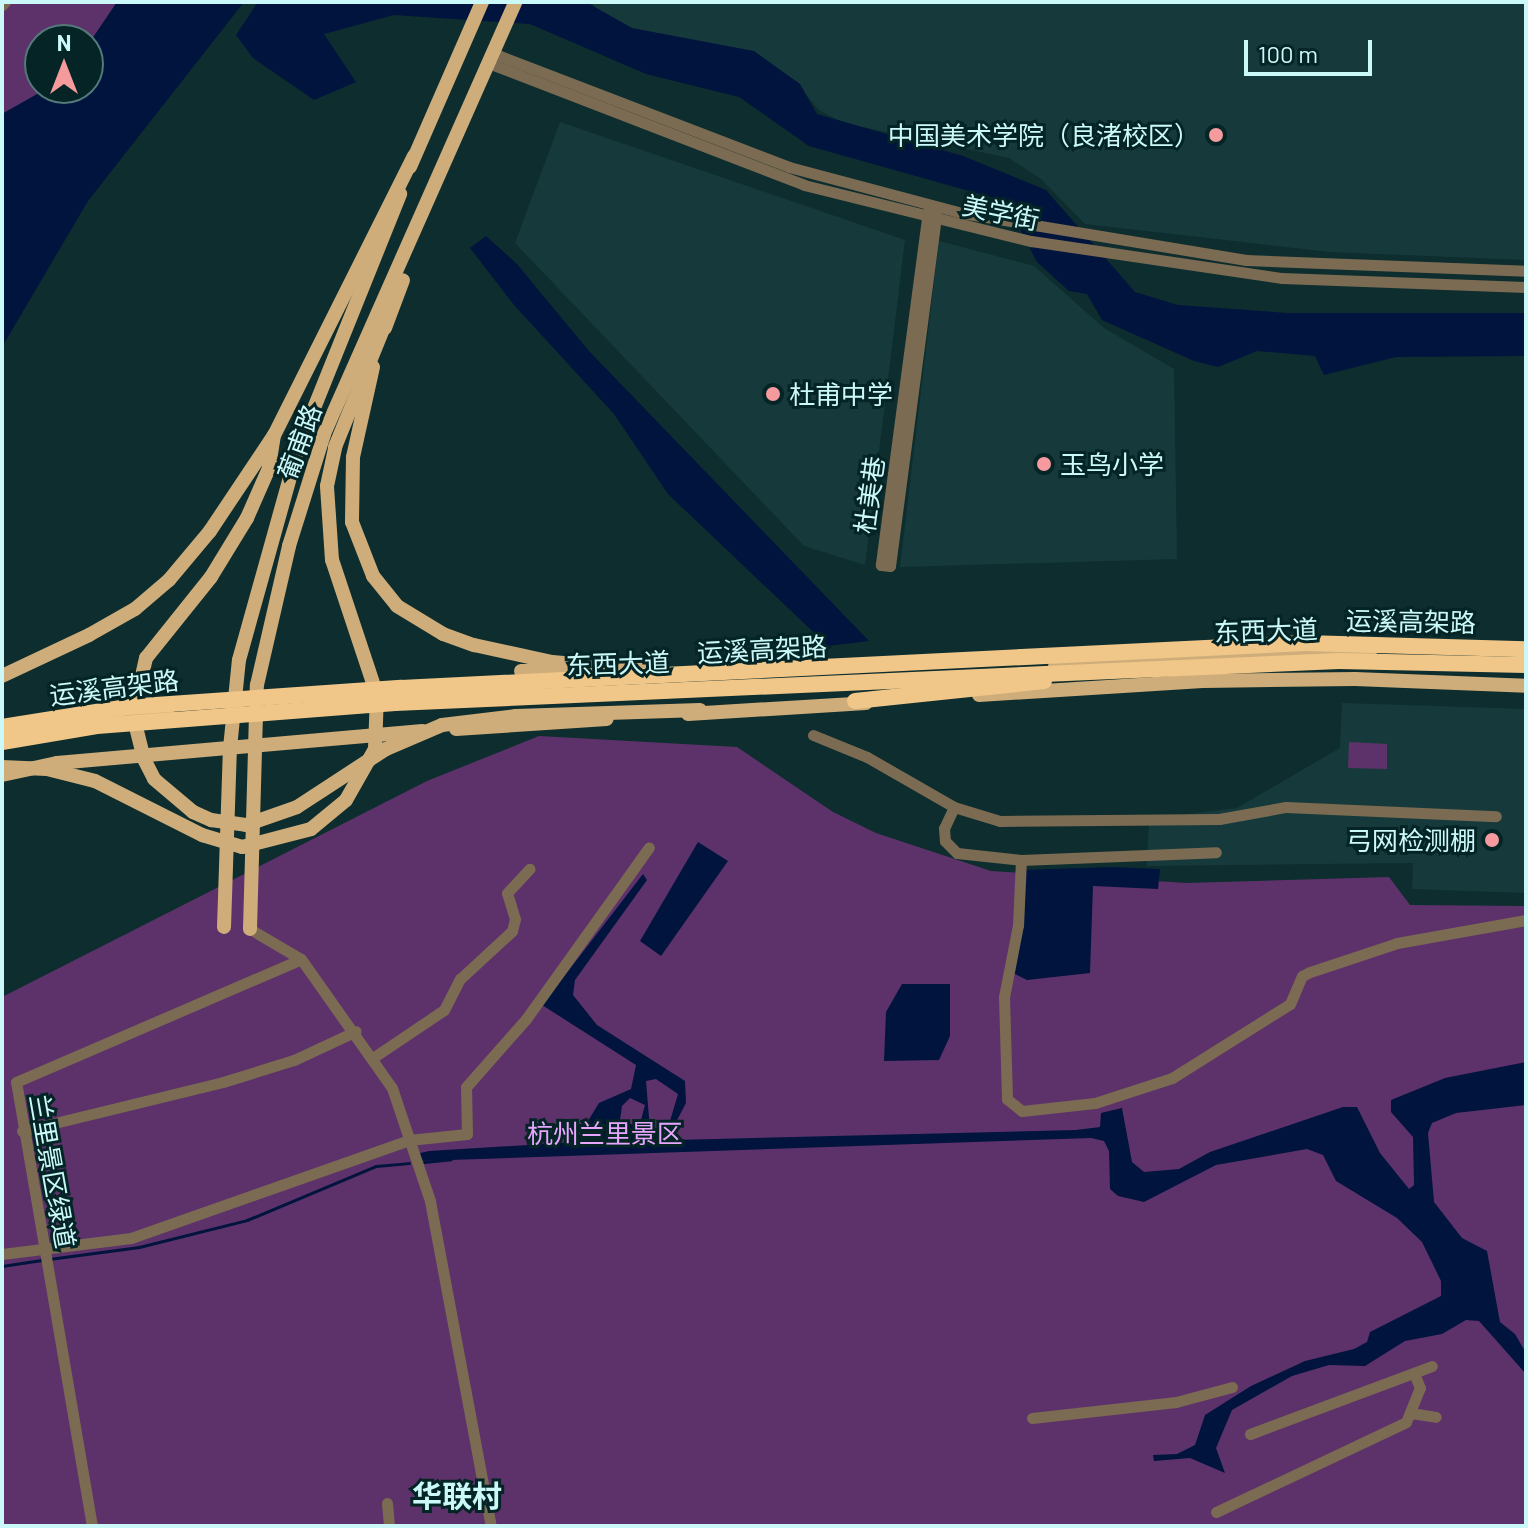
<!DOCTYPE html>
<meta charset="utf-8">
<style>
body{margin:0}
#map{position:relative;width:1528px;height:1528px;overflow:hidden;background:#0e2d2e;font-family:Barlow,"Noto Sans SC",sans-serif}
div>[style]{position:absolute}
[style*='--x']{left:calc(var(--x)*1px);top:calc(var(--y)*1px);width:calc(var(--w)*1px);rotate:calc(var(--a)*1deg)}
.built>*{inset:0;background:#163a3b}
.green>*{inset:0;background:#5d326a}
.water>*{inset:0;background:#00143e}
.stream>*{height:3px;margin:-1.5px;padding:0 1.5px;transform-origin:1.5px;border-radius:1.5px;background:#00143e}
.minor>*{height:11px;margin:-5.5px;padding:0 5.5px;transform-origin:5.5px;border-radius:5.5px;background:#7b6b52}
.major>*{height:14px;margin:-7px;padding:0 7px;transform-origin:7px;border-radius:7px;background:#cead7a}
.highway>*{height:16px;margin:-8px;padding:0 8px;transform-origin:8px;border-radius:8px;background:#f0c789}
.major-bridge>*{height:14px;margin:-7px;padding:0 7px;transform-origin:7px;border-radius:7px;background:#cead7a}
.highway-bridge>*{height:16px;margin:-8px;padding:0 8px;transform-origin:8px;border-radius:8px;background:#f0c789}
.dots>*{width:22px;height:22px;translate:-50% -50%;box-sizing:border-box;border:4px solid #042425;border-radius:50%}
span{translate:-50% -50%;white-space:nowrap;text-align:center;line-height:1.15;-webkit-text-stroke:6px #042425;paint-order:stroke}
.poi-label{font-size:26px;color:#cbf8f9}
.right{translate:-100% -50%;text-align:right}
.left{translate:0 -50%;text-align:left}
.street-label{font-size:26px;color:#cbf8f9}
.park-label{font-size:26px;color:#e8a5fd}
.quarter-label{font-size:30px;color:#cbf8f9;font-weight:700}
.frame{position:absolute;inset:0;border:4px solid #cbf8f9;pointer-events:none}
.north{position:absolute;left:24px;top:24px;width:80px;height:80px;box-sizing:border-box;background:#042425;border:2px solid #54797a;border-radius:50%;rotate:0deg;font-size:22px;font-weight:700;line-height:32px;text-align:center;color:#cbf8f9}
.north::after{content:'';display:block;margin:auto;width:28px;height:36px;background:#f59b9d;clip-path:polygon(50% 0,100% 100%,50% 72%,0 100%)}
.scale{position:absolute;left:1244px;top:40px;width:128px;height:36px;box-sizing:border-box;border:4px solid #cbf8f9;border-top:0;padding-left:10px;font-size:24px;line-height:28px;white-space:nowrap;color:#cbf8f9;-webkit-text-stroke:6px #042425;paint-order:stroke}
</style>
<div id="map">
<div class="built">
<div style="clip-path:polygon(591px 2px,1526px 2px,1526px 260px,1330px 252px,1085px 224px,1041px 179px,1009px 158px,844px 123px,819px 110px,795px 81px,647px 36px,601px 15px)"></div>
<div style="clip-path:polygon(560px 122px,905px 240px,865px 565px,804px 546px,515px 243px)"></div>
<div style="clip-path:polygon(939px 241px,1034px 266px,1104px 328px,1174px 369px,1177px 559px,900px 567px)"></div>
<div style="clip-path:polygon(1342px 703px,1526px 709px,1526px 893px,1412px 889px,1413px 863px,1147px 866px,1149px 819px,1237px 808px,1340px 748px)"></div>
</div>
<div class="green">
<div style="clip-path:polygon(6px 2px,117px 2px,88px 45px,88px 40px,40px 40px,40px 88px,48px 88px,2px 114px,2px 7px)"></div>
<div style="clip-path:polygon(539px 736px,737px 747px,833px 812px,876px 833px,991px 871px,1187px 883px,1389px 877px,1410px 905px,1526px 906px,1526px 1526px,2px 1526px,2px 997px,427px 781px)"></div>
<div style="clip-path:polygon(1349px 742px,1387px 744px,1387px 769px,1348px 768px)"></div>
</div>
<div class="water">
<div style="clip-path:polygon(117px 2px,244px 2px,88px 201px,2px 347px,2px 114px,48px 88px,88px 88px,88px 45px)"></div>
<div style="clip-path:polygon(258px 2px,586px 2px,632px 28px,754px 51px,800px 84px,817px 114px,963px 156px,1046px 190px,1135px 292px,1178px 305px,1288px 313px,1526px 313px,1526px 356px,1396px 357px,1324px 375px,1315px 356px,1257px 351px,1218px 367px,1194px 361px,1102px 320px,1087px 294px,1069px 291px,1037px 262px,1008px 206px,994px 198px,809px 146px,739px 97px,646px 74px,530px 24px,394px 15px,324px 34px,356px 82px,314px 100px,253px 58px,236px 35px)"></div>
<div style="clip-path:polygon(486px 236px,517px 264px,588px 350px,869px 641px,828px 646px,668px 494px,614px 414px,514px 305px,470px 248px)"></div>
<div style="clip-path:polygon(698px 842px,728px 861px,661px 956px,640px 941px)"></div>
<div style="clip-path:polygon(1111px 867px,1160px 869px,1158px 889px,1093px 886px,1090px 973px,1027px 980px,1013px 973px,1025px 870px)"></div>
<div style="clip-path:polygon(evenodd,643px 874px,647px 880px,575px 980px,573px 995px,597px 1025px,685px 1081px,686px 1103px,675px 1124px,670px 1121px,678px 1094px,656px 1079px,646px 1081px,650px 1130px,675px 1140px,1076px 1130px,1100px 1127px,1101px 1113px,1122px 1108px,1132px 1162px,1144px 1172px,1179px 1169px,1210px 1152px,1343px 1107px,1357px 1107px,1380px 1153px,1409px 1189px,1414px 1185px,1413px 1137px,1391px 1112px,1391px 1100px,1445px 1078px,1526px 1062px,1526px 1105px,1456px 1113px,1432px 1123px,1428px 1133px,1434px 1202px,1462px 1238px,1487px 1251px,1500px 1322px,1515px 1334px,1526px 1353px,1526px 1374px,1479px 1321px,1466px 1320px,1442px 1334px,1405px 1341px,1365px 1366px,1329px 1365px,1292px 1376px,1232px 1410px,1216px 1448px,1225px 1473px,1190px 1458px,1154px 1461px,1153px 1455px,1177px 1454px,1195px 1445px,1205px 1415px,1251px 1386px,1305px 1361px,1354px 1349px,1367px 1342px,1370px 1332px,1441px 1296px,1441px 1281px,1422px 1242px,1397px 1218px,1336px 1181px,1323px 1155px,1307px 1149px,1216px 1165px,1144px 1202px,1118px 1196px,1110px 1189px,1109px 1151px,1104px 1141px,1091px 1138px,420px 1161px,416px 1154px,429px 1151px,575px 1142px,599px 1103px,631px 1089px,636px 1065px,542px 1005px,643px 874px,630px 1098px,645px 1105px,639px 1127px,620px 1120px,622px 1106px,630px 1098px)"></div>
<div style="clip-path:polygon(902px 984px,950px 984px,950px 1036px,939px 1060px,884px 1061px,886px 1012px)"></div>
</div>
<div class="stream">
<div style="--x:424;--y:1162;--w:27;--a:-6"></div>
<div style="--x:49;--y:1259;--w:91;--a:-7.6"></div>
<div style="--x:139;--y:1247;--w:111;--a:-14"></div>
<div style="--x:247;--y:1220;--w:140;--a:-22.7"></div>
<div style="--x:376;--y:1166;--w:33;--a:-5"></div>
<div style="--x:2;--y:1266;--w:40;--a:-8.5"></div>
</div>
<div class="minor">
<div style="--x:2;--y:5;--w:4;--a:-45"></div>
<div style="--x:495;--y:54;--w:315;--a:21"></div>
<div style="--x:789;--y:167;--w:179;--a:14.9"></div>
<div style="--x:962;--y:213;--w:288;--a:9.4"></div>
<div style="--x:1246;--y:260;--w:280;--a:2.2"></div>
<div style="--x:491;--y:64;--w:336;--a:21.1"></div>
<div style="--x:804;--y:185;--w:234;--a:13.9"></div>
<div style="--x:1031;--y:241;--w:254;--a:8.4"></div>
<div style="--x:1282;--y:278;--w:244;--a:2.1"></div>
<div style="--x:928;--y:211;--w:357;--a:97.6"></div>
<div style="--x:881;--y:565;--w:9;--a:6"></div>
<div style="--x:890;--y:566;--w:353;--a:-82.5"></div>
<div style="--x:813;--y:735;--w:58;--a:22.2"></div>
<div style="--x:867;--y:757;--w:100;--a:29.9"></div>
<div style="--x:954;--y:807;--w:48;--a:16.9"></div>
<div style="--x:1000;--y:821;--w:219;--a:-0.5"></div>
<div style="--x:1219;--y:819;--w:68;--a:-10.2"></div>
<div style="--x:1286;--y:807;--w:210;--a:2.5"></div>
<div style="--x:954;--y:807;--w:23;--a:115"></div>
<div style="--x:944;--y:828;--w:13;--a:86"></div>
<div style="--x:945;--y:841;--w:17;--a:45"></div>
<div style="--x:957;--y:853;--w:64;--a:6.2"></div>
<div style="--x:1021;--y:860;--w:195;--a:-2.3"></div>
<div style="--x:1021;--y:860;--w:65;--a:92.6"></div>
<div style="--x:1018;--y:925;--w:73;--a:101"></div>
<div style="--x:1004;--y:997;--w:102;--a:88.3"></div>
<div style="--x:1007;--y:1099;--w:19;--a:39"></div>
<div style="--x:1022;--y:1111;--w:73;--a:-6.3"></div>
<div style="--x:1095;--y:1103;--w:81;--a:-18"></div>
<div style="--x:1172;--y:1078;--w:139;--a:-32.1"></div>
<div style="--x:1290;--y:1004;--w:30;--a:-67"></div>
<div style="--x:1302;--y:976;--w:9;--a:-27"></div>
<div style="--x:1310;--y:972;--w:92;--a:-18.4"></div>
<div style="--x:1397;--y:943;--w:131;--a:-10.1"></div>
<div style="--x:250;--y:929;--w:59;--a:30.5"></div>
<div style="--x:301;--y:959;--w:158;--a:54.8"></div>
<div style="--x:392;--y:1088;--w:119;--a:71.4"></div>
<div style="--x:430;--y:1201;--w:331;--a:79.4"></div>
<div style="--x:374;--y:1057;--w:84;--a:-33.9"></div>
<div style="--x:444;--y:1010;--w:35;--a:-63"></div>
<div style="--x:460;--y:979;--w:71;--a:-42.7"></div>
<div style="--x:512;--y:931;--w:12;--a:-76"></div>
<div style="--x:515;--y:919;--w:27;--a:-107"></div>
<div style="--x:507;--y:893;--w:33;--a:-47"></div>
<div style="--x:22;--y:1131;--w:207;--a:-13.7"></div>
<div style="--x:223;--y:1082;--w:74;--a:-17.2"></div>
<div style="--x:294;--y:1060;--w:68;--a:-25.1"></div>
<div style="--x:2;--y:1254;--w:130;--a:-7.1"></div>
<div style="--x:131;--y:1238;--w:295;--a:-19.4"></div>
<div style="--x:409;--y:1140;--w:58;--a:-5.9"></div>
<div style="--x:467;--y:1134;--w:47;--a:-91.2"></div>
<div style="--x:466;--y:1087;--w:91;--a:-48.6"></div>
<div style="--x:526;--y:1019;--w:211;--a:-54.4"></div>
<div style="--x:1411;--y:1413;--w:25;--a:9"></div>
<div style="--x:1032;--y:1418;--w:145;--a:-6.3"></div>
<div style="--x:1176;--y:1402;--w:58;--a:-15"></div>
<div style="--x:1250;--y:1434;--w:194;--a:-20.5"></div>
<div style="--x:387;--y:1503;--w:23;--a:85"></div>
<div style="--x:1216;--y:1512;--w:210;--a:-25.3"></div>
<div style="--x:1406;--y:1422;--w:37;--a:-68"></div>
<div style="--x:1420;--y:1388;--w:16;--a:-112"></div>
<div style="--x:92;--y:1526;--w:450;--a:-99.7"></div>
<div style="--x:16;--y:1082;--w:310;--a:-23.3"></div>
</div>
<div class="major">
<div style="--x:410;--y:167;--w:180;--a:-66.4"></div>
<div style="--x:385;--y:328;--w:51;--a:-69.4"></div>
<div style="--x:373;--y:367;--w:92;--a:102.5"></div>
<div style="--x:353;--y:457;--w:65;--a:90.9"></div>
<div style="--x:352;--y:522;--w:58;--a:68.7"></div>
<div style="--x:373;--y:576;--w:38;--a:51"></div>
<div style="--x:397;--y:606;--w:54;--a:31.3"></div>
<div style="--x:443;--y:634;--w:33;--a:20"></div>
<div style="--x:474;--y:645;--w:80;--a:12.3"></div>
<div style="--x:552;--y:662;--w:94;--a:4.9"></div>
<div style="--x:1055;--y:666;--w:315;--a:-2.4"></div>
<div style="--x:521;--y:671;--w:41;--a:0"></div>
<div style="--x:2;--y:676;--w:96;--a:-25.2"></div>
<div style="--x:89;--y:635;--w:53;--a:-29.5"></div>
<div style="--x:135;--y:609;--w:45;--a:-40.5"></div>
<div style="--x:169;--y:580;--w:64;--a:-50.1"></div>
<div style="--x:210;--y:531;--w:115;--a:-56.3"></div>
<div style="--x:979;--y:695;--w:224;--a:-3.6"></div>
<div style="--x:1203;--y:681;--w:152;--a:-0.8"></div>
<div style="--x:1355;--y:679;--w:171;--a:2.3"></div>
<div style="--x:688;--y:714;--w:178;--a:-3.5"></div>
<div style="--x:104;--y:718;--w:63;--a:-5.4"></div>
<div style="--x:456;--y:729;--w:151;--a:-3.8"></div>
<div style="--x:2;--y:775;--w:56;--a:-12.3"></div>
<div style="--x:57;--y:763;--w:367;--a:-5"></div>
<div style="--x:224;--y:927;--w:179;--a:-88.1"></div>
<div style="--x:230;--y:748;--w:88;--a:-84.2"></div>
<div style="--x:239;--y:660;--w:220;--a:-74.4"></div>
<div style="--x:298;--y:448;--w:274;--a:-68.1"></div>
<div style="--x:250;--y:929;--w:244;--a:-88.4"></div>
<div style="--x:257;--y:685;--w:143;--a:-77"></div>
<div style="--x:289;--y:546;--w:117;--a:-72.6"></div>
<div style="--x:324;--y:434;--w:472;--a:-66.1"></div>
</div>
<div class="highway">
<div style="--x:855;--y:701;--w:190;--a:-6"></div>
</div>
<div class="major-bridge">
<div style="--x:414;--y:156;--w:312;--a:116.6"></div>
<div style="--x:274;--y:435;--w:33;--a:99"></div>
<div style="--x:269;--y:468;--w:55;--a:113.7"></div>
<div style="--x:247;--y:518;--w:69;--a:121.4"></div>
<div style="--x:211;--y:577;--w:104;--a:128.7"></div>
<div style="--x:146;--y:658;--w:58;--a:102.8"></div>
<div style="--x:133;--y:715;--w:45;--a:76"></div>
<div style="--x:144;--y:759;--w:22;--a:63"></div>
<div style="--x:154;--y:779;--w:51;--a:40.2"></div>
<div style="--x:193;--y:812;--w:20;--a:24"></div>
<div style="--x:211;--y:820;--w:35;--a:8"></div>
<div style="--x:246;--y:825;--w:54;--a:-19.4"></div>
<div style="--x:297;--y:807;--w:106;--a:-33.1"></div>
<div style="--x:386;--y:749;--w:61;--a:-23.2"></div>
<div style="--x:442;--y:725;--w:75;--a:-6.9"></div>
<div style="--x:516;--y:716;--w:184;--a:-1.9"></div>
<div style="--x:2;--y:767;--w:45;--a:2.5"></div>
<div style="--x:47;--y:769;--w:49;--a:14"></div>
<div style="--x:95;--y:781;--w:120;--a:26.8"></div>
<div style="--x:202;--y:835;--w:42;--a:16.7"></div>
<div style="--x:242;--y:847;--w:71;--a:-14.6"></div>
<div style="--x:311;--y:829;--w:45;--a:-39.6"></div>
<div style="--x:346;--y:800;--w:59;--a:-60.4"></div>
<div style="--x:375;--y:749;--w:54;--a:-87.9"></div>
<div style="--x:377;--y:695;--w:142;--a:-108.4"></div>
<div style="--x:332;--y:560;--w:74;--a:-93.9"></div>
<div style="--x:327;--y:486;--w:40;--a:-78"></div>
<div style="--x:335;--y:447;--w:140;--a:-67.8"></div>
</div>
<div class="highway-bridge">
<div style="--x:2;--y:727;--w:127;--a:-9.1"></div>
<div style="--x:127;--y:707;--w:275;--a:-4"></div>
<div style="--x:401;--y:688;--w:905;--a:-2.85"></div>
<div style="--x:1305;--y:643;--w:221;--a:1.6"></div>
<div style="--x:2;--y:742;--w:96;--a:-9.6"></div>
<div style="--x:97;--y:726;--w:299;--a:-4.4"></div>
<div style="--x:395;--y:703;--w:945;--a:-2.55"></div>
<div style="--x:1339;--y:661;--w:187;--a:1.2"></div>
</div>
<div class="dots">
<div style="left:1216px;top:135px;background:#f59b9d"></div>
<div style="left:773px;top:394px;background:#f59b9d"></div>
<div style="left:1044px;top:464px;background:#f59b9d"></div>
<div style="left:1492px;top:840px;background:#f59b9d"></div>
</div>
<div class="poi-label">
<span class="right" style="left:1200px;top:135px">中国美术学院（良渚校区）</span>
<span class="left" style="left:789px;top:394px">杜甫中学</span>
<span class="left" style="left:1060px;top:464px">玉鸟小学</span>
<span class="right" style="left:1476px;top:840px">弓网检测棚</span>
</div>
<div class="street-label">
<span style="left:1001px;top:212px;rotate:12deg">美学街</span>
<span style="left:299px;top:442px;rotate:-70deg">葡甫路</span>
<span style="left:869px;top:495px;rotate:-82deg">杜美巷</span>
<span style="left:1411px;top:621px;rotate:1deg">运溪高架路</span>
<span style="left:1266px;top:630px;rotate:-2deg">东西大道</span>
<span style="left:762px;top:649px;rotate:-3deg">运溪高架路</span>
<span style="left:618px;top:663px;rotate:-2deg">东西大道</span>
<span style="left:114px;top:687px;rotate:-7deg">运溪高架路</span>
<span style="left:53px;top:1171px;rotate:80deg">兰里景区绿道</span>
</div>
<div class="park-label">
<span style="left:605px;top:1133px">杭州兰里景区</span>
</div>
<div class="quarter-label">
<span style="left:457px;top:1495px">华联村</span>
</div>
<div class="frame"></div>
<div class="north">N</div>
<div class="scale">100 m</div>
</div>
